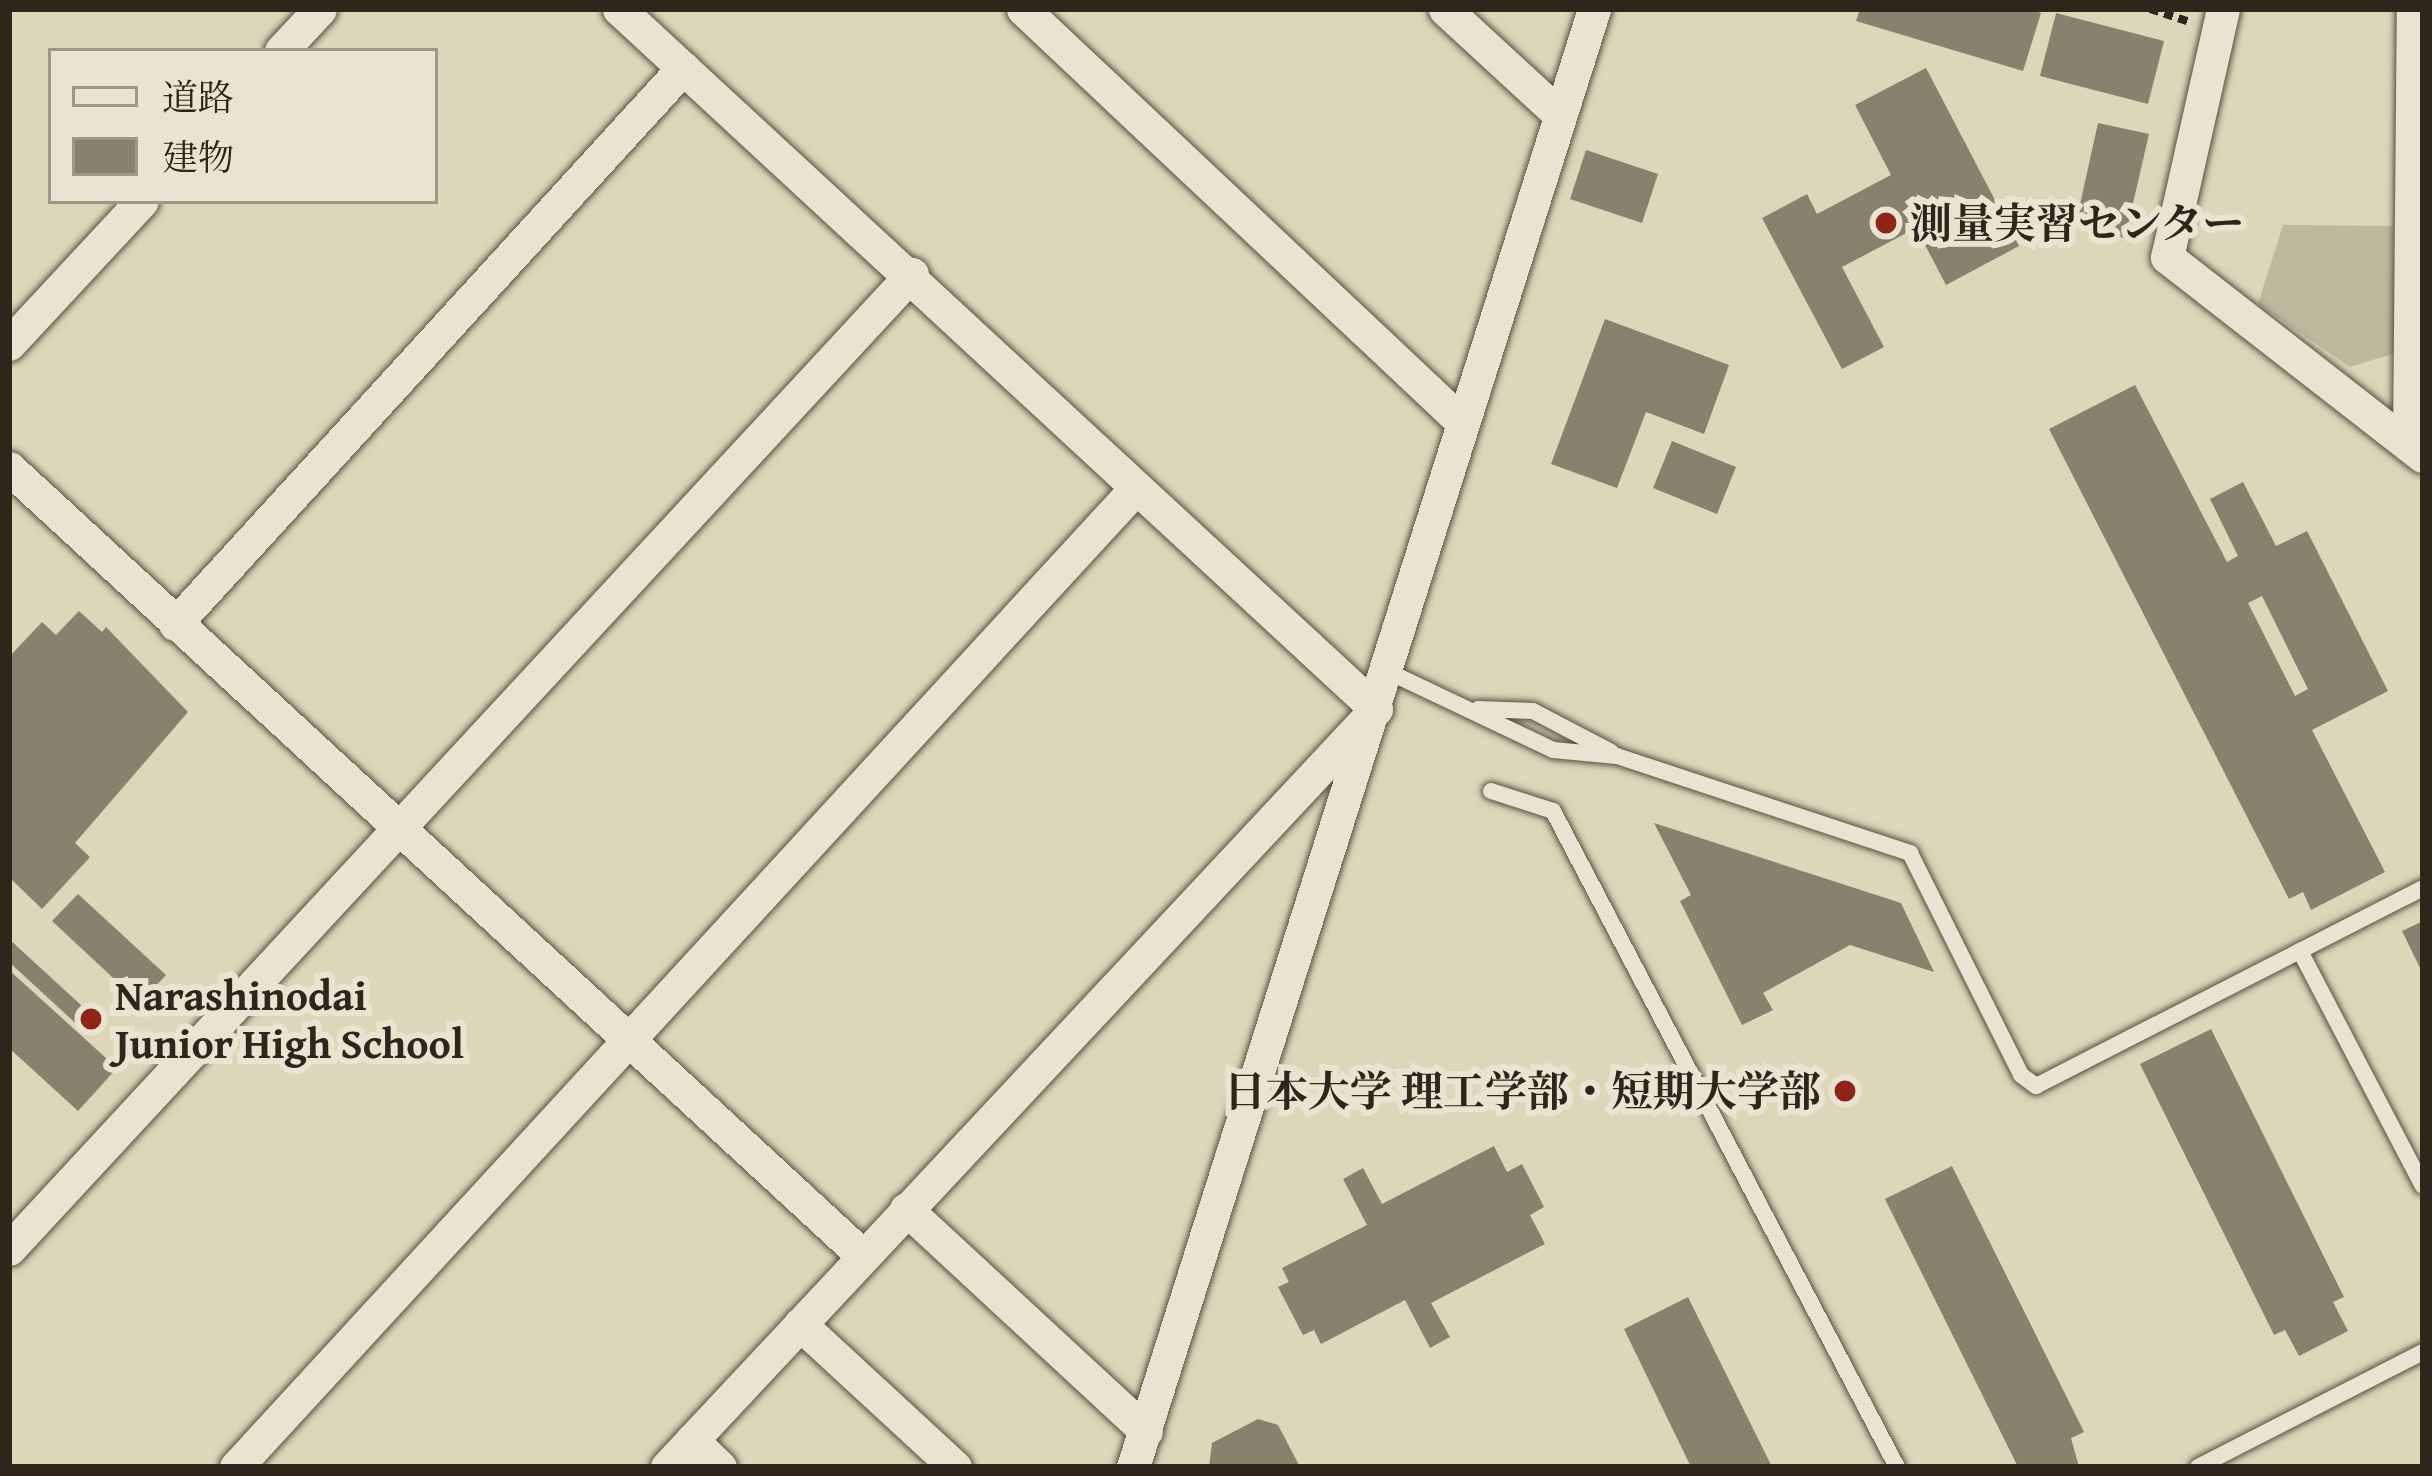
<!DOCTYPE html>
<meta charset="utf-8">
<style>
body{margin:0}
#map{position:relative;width:2432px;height:1476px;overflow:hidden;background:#ddd6b9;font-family:"Gentium Book Plus","Noto Serif JP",serif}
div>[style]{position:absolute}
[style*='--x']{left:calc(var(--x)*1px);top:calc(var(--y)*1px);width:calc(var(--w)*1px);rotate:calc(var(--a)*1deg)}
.green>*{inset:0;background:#bfb89e}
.building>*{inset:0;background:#89816d}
.path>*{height:8px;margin-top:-4px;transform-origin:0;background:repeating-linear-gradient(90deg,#2f251a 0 9px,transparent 0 15px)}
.roads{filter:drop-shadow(0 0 3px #5a5142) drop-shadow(0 0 3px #5a5142)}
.service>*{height:16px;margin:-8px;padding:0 8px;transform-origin:8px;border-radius:8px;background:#e9e4d2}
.minor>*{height:33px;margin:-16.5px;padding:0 16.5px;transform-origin:16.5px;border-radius:16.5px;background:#e9e4d2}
.dots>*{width:33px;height:33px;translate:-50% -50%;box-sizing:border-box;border:6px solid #e9e4d2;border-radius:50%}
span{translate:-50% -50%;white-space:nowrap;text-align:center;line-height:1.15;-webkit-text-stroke:12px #e9e4d2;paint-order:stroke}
.poi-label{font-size:42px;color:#2f251a;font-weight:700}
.left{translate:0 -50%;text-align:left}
.right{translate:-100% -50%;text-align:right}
.frame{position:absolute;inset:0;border:12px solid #2f251a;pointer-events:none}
.legend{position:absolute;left:48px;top:48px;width:390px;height:156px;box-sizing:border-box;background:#e9e4d2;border:3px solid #9f9888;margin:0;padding:15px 21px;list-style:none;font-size:36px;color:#2f251a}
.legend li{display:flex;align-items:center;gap:24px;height:60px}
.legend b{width:60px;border:3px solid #9f9888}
</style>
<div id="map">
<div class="green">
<div style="clip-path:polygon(2283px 225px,2393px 226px,2395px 353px,2350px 367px,2258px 304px)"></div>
</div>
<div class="building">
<div style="clip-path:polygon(1860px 9px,2028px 9px,2041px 13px,2023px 71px,1856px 21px)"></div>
<div style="clip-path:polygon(2056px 13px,2164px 41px,2148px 104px,2040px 76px)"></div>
<div style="clip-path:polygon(1926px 68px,2019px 246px,1946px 285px,1916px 228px,1842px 267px,1884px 347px,1842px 369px,1762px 218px,1807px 194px,1817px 214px,1891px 175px,1855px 105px)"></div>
<div style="clip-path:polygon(2098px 123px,2149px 134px,2125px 238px,2075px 227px)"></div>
<div style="clip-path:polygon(1586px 150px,1658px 174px,1642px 223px,1570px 199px)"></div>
<div style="clip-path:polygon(1605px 319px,1729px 365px,1704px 434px,1646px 412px,1617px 488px,1551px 464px)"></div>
<div style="clip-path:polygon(evenodd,2135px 385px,2227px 562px,2238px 556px,2210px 499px,2243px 482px,2276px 546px,2307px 531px,2388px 691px,2312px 730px,2385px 872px,2311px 910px,2303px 892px,2289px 899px,2049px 429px,2135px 385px,2262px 596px,2308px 689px,2295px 696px,2248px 603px,2262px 596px)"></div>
<div style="clip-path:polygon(1672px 441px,1736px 467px,1717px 514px,1653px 488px)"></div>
<div style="clip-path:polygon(79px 611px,102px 632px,106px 627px,188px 712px,75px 843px,90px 857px,42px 909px,9px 877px,9px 657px,42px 622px,56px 635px)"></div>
<div style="clip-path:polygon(1654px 823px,1901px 903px,1934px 972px,1850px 945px,1763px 993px,1773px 1010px,1742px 1025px,1680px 901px,1691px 895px)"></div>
<div style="clip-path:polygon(78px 894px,166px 975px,140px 1003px,52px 921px)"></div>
<div style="clip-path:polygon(2423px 921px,2423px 974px,2402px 931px)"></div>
<div style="clip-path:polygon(9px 939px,94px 1017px,83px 1030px,9px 962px)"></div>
<div style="clip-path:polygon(9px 970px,117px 1068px,78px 1111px,9px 1048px)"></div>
<div style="clip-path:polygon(2211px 1029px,2344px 1297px,2333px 1302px,2348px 1331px,2299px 1356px,2285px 1330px,2274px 1335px,2140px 1064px)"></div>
<div style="clip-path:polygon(1494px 1146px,1507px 1172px,1522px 1164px,1544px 1207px,1530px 1215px,1545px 1244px,1431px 1303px,1450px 1337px,1430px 1348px,1405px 1300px,1321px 1344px,1314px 1330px,1303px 1335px,1278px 1287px,1289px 1282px,1282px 1268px,1367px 1225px,1343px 1179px,1363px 1168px,1382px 1204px)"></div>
<div style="clip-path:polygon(1952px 1166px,2084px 1432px,2071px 1438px,2079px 1467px,2018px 1467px,1885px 1199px)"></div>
<div style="clip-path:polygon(1688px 1297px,1772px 1467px,1691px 1467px,1624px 1329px)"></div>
<div style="clip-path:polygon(1258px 1419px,1278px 1425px,1300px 1467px,1209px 1467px,1212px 1443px)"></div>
</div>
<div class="path">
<div style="--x:2150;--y:9;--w:40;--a:18"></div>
</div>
<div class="roads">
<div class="service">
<div style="--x:1387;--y:671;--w:184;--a:25.4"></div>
<div style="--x:1553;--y:750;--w:64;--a:5.4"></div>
<div style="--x:1617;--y:756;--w:309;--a:18.3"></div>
<div style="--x:1910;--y:853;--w:248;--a:63.4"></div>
<div style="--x:2021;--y:1075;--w:19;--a:36"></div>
<div style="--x:2036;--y:1086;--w:435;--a:-27.1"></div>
<div style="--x:1478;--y:709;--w:55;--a:2.1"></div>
<div style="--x:1533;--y:711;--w:88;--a:27.7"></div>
<div style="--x:1491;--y:791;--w:65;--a:17.9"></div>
<div style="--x:1553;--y:811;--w:741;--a:62.33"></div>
<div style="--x:2300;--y:951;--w:265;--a:62.4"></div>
<div style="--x:2198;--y:1467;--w:253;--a:-27.1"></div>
</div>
<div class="minor">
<div style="--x:619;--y:9;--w:1031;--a:42.76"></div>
<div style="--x:1376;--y:709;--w:1038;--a:133.09"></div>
<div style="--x:1023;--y:9;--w:603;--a:43.25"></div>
<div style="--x:1445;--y:9;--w:156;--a:42.7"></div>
<div style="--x:2223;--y:9;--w:254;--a:102.7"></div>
<div style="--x:2167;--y:257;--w:324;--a:37.9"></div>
<div style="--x:281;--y:51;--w:57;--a:-47.1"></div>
<div style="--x:9;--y:344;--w:195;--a:-47.1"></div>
<div style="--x:2409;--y:445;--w:436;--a:-89.5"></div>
<div style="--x:9;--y:468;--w:1162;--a:42.7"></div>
<div style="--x:175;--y:624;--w:753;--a:-47.58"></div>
<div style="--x:906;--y:1209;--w:327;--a:42.8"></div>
<div style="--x:9;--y:1249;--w:1329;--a:-47.2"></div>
<div style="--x:800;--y:1324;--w:211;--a:42.7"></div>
<div style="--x:692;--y:1440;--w:39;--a:44"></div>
<div style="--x:236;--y:1467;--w:1330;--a:-47.41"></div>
<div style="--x:1133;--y:1467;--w:1529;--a:-72.45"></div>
</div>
</div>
<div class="dots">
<div style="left:1886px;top:223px;background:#8f2418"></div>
<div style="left:91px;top:1019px;background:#8f2418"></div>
<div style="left:1845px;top:1091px;background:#8f2418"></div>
</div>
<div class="poi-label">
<span class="left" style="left:1910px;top:223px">測量実習センター</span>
<span class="left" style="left:115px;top:1019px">Narashinodai<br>Junior High School</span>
<span class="right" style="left:1821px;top:1091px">日本大学 理工学部・短期大学部</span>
</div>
<div class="frame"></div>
<ul class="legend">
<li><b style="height:15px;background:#e9e4d2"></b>道路</li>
<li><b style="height:33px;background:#89816d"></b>建物</li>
</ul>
</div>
